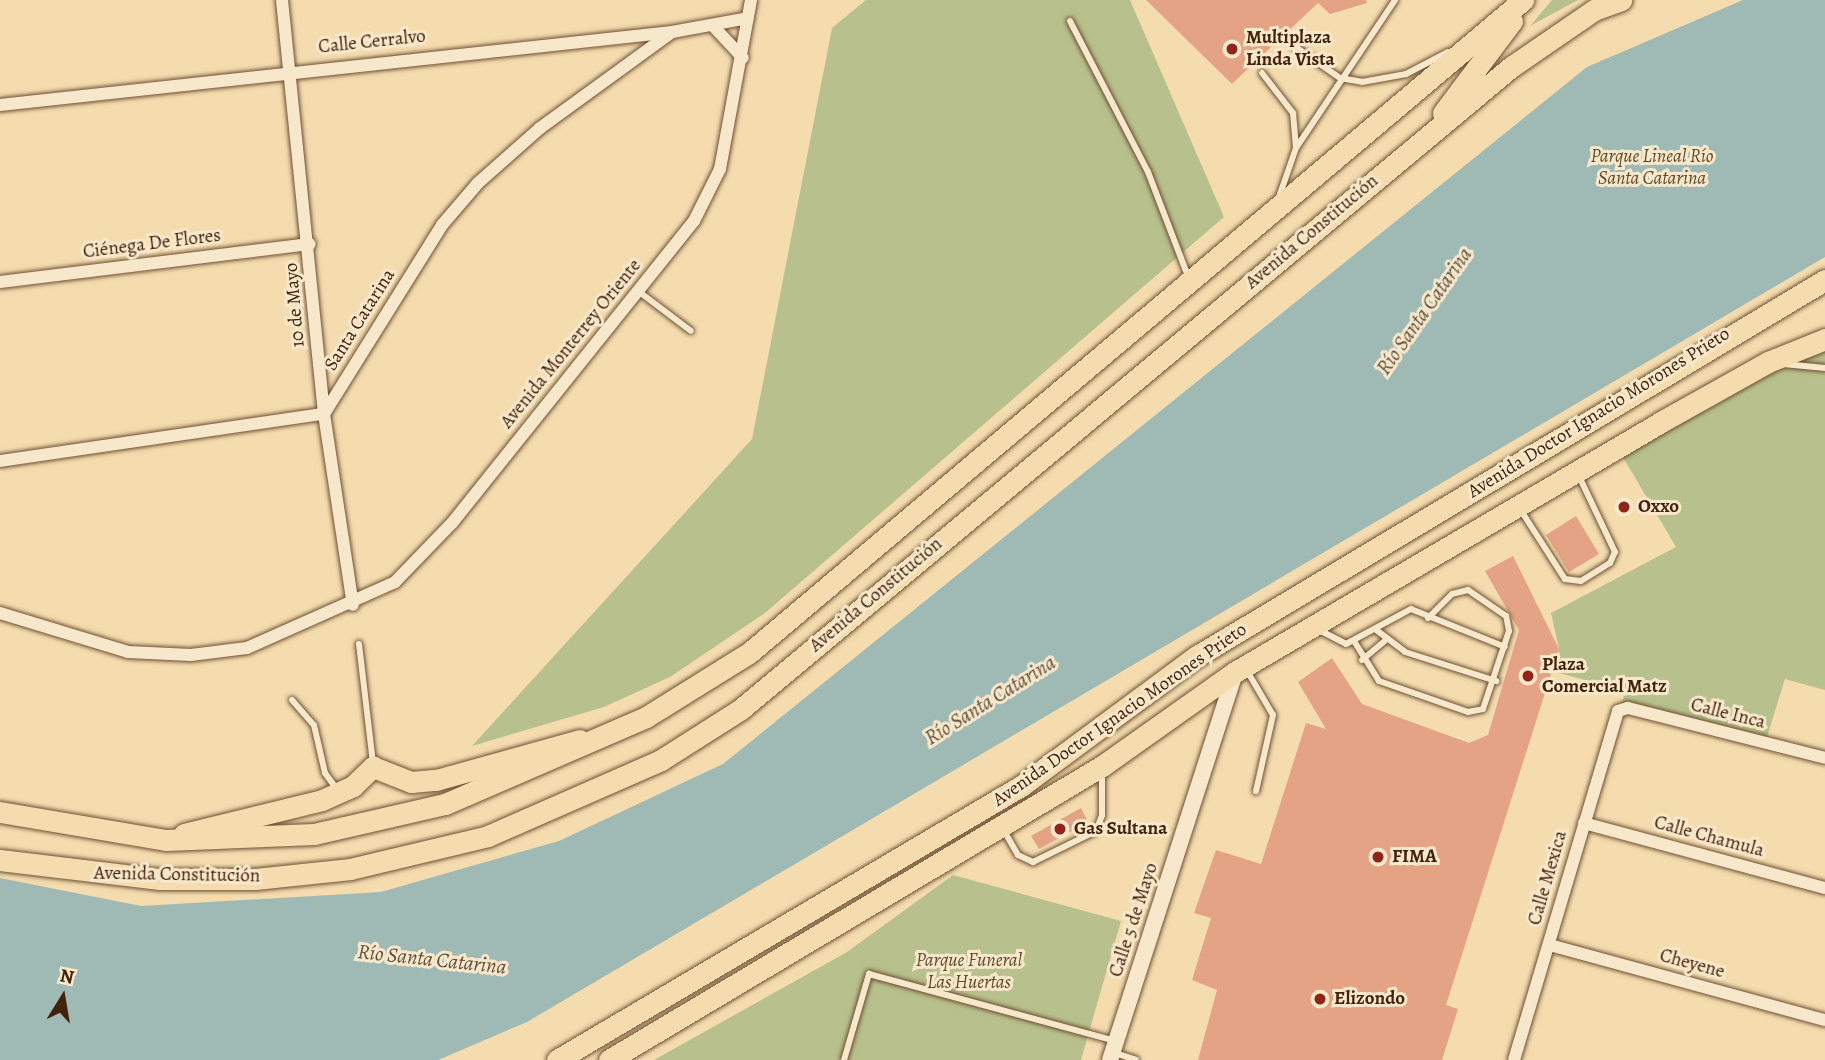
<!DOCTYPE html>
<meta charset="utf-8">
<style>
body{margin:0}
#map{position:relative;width:1825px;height:1060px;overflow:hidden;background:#f4dcaf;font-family:Alegreya,serif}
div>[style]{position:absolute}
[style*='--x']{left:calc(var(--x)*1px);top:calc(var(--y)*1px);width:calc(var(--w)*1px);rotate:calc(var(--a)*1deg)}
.green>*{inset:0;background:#b8c18d}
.water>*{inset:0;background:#9fb9b4}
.building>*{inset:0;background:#e5a386}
.roads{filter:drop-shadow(0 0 2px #6e5034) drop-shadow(0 0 2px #6e5034)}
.service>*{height:6px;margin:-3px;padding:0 3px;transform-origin:3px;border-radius:3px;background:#f8e8cb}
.minor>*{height:12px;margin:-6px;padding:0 6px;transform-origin:6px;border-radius:6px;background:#f8e8cb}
.tertiary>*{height:16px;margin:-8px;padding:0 8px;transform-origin:8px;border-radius:8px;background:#f8e8cb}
.trunk>*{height:21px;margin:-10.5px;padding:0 10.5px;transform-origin:10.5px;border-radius:10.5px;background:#f4dcaf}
.dots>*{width:19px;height:19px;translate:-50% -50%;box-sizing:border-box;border:4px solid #f8e8cb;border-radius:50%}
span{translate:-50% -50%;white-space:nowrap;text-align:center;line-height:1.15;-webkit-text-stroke:6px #f8e8cb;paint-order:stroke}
.poi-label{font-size:19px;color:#42220b;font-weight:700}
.left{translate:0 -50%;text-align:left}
.street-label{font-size:19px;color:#42220b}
.park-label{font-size:19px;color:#604a2c;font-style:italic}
.water-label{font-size:21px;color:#5e4f3e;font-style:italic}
.north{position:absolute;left:28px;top:962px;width:70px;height:70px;-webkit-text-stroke:5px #f8e8cb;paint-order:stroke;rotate:11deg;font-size:19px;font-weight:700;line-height:28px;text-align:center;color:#42220b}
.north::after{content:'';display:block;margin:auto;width:24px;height:32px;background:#42220b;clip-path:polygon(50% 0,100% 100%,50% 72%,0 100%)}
</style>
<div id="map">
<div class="green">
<div style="clip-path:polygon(866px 0,1130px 0,1224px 217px,765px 613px,670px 677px,604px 707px,472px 746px,752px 439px,832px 28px)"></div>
<div style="clip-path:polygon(1552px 0,1578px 0,1530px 26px)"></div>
<div style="clip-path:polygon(1825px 347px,1825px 690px,1785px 679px,1765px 743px,1621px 709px,1625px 691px,1552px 671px,1559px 649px,1551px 613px,1676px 547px,1617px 447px,1768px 362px)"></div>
<div style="clip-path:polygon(953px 875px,1121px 921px,1081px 1060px,654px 1060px,847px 952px)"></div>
</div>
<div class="water">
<div style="clip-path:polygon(1743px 0,1825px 0,1825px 257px,527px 1022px,438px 1060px,0 1060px,0 878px,141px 906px,381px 892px,559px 841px,723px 764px,1587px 67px)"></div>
</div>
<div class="building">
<div style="clip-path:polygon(1146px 0,1366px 0,1367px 3px,1330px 14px,1318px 3px,1232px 84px)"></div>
<div style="clip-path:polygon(1576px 516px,1599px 554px,1569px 572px,1546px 535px)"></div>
<div style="clip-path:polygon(1513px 556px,1559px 649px,1446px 1005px,1458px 1009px,1442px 1060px,1198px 1060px,1217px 990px,1192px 980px,1211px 918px,1194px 913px,1216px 850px,1261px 864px,1306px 723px,1326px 729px,1298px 682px,1332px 658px,1362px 704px,1469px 743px,1488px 735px,1519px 630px,1485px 571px)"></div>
<div style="clip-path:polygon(1081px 808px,1088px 822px,1039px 849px,1031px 836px)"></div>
</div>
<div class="roads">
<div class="service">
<div style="--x:1070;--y:21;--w:170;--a:62.7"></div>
<div style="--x:1148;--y:172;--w:111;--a:69"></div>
<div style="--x:1294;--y:46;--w:56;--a:34.8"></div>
<div style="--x:1340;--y:78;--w:22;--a:10"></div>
<div style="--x:1362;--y:82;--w:45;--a:-10.3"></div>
<div style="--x:1406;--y:74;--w:47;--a:-27.6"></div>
<div style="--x:1262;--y:73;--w:51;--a:52.2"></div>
<div style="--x:1293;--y:113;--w:33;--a:85"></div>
<div style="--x:1279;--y:197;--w:52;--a:-70.9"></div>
<div style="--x:1296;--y:148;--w:178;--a:-56.2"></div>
<div style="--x:638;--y:291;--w:66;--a:37"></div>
<div style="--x:1784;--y:364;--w:41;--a:5.6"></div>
<div style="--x:1520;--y:509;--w:83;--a:57.3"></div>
<div style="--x:1565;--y:579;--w:16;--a:7"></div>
<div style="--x:1581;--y:581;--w:34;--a:-32"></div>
<div style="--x:1610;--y:563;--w:12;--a:-66"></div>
<div style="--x:1615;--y:552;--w:86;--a:-115.4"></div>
<div style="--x:1317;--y:629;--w:33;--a:27"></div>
<div style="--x:1346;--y:644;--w:74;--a:-28.3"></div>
<div style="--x:1411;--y:609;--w:101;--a:22"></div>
<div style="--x:1375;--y:629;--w:38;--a:37"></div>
<div style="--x:1405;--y:652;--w:96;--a:17.7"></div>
<div style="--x:1354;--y:641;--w:47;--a:58"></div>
<div style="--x:1379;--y:681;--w:94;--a:19.2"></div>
<div style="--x:1468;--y:712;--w:15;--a:-11"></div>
<div style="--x:1483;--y:709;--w:82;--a:-71.6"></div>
<div style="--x:1509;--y:631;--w:15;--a:-101"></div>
<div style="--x:1506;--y:616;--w:46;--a:-145.6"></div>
<div style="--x:1468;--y:590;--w:16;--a:166"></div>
<div style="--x:1452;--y:594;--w:34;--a:135"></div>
<div style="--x:359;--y:644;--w:121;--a:83.3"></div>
<div style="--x:1362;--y:660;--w:30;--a:-40"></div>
<div style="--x:1246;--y:669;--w:53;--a:59.6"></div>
<div style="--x:1273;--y:715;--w:78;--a:102.6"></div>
<div style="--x:292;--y:700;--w:33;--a:49"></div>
<div style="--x:314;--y:725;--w:49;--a:77.1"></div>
<div style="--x:325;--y:773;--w:19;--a:54"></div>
<div style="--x:1003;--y:829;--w:30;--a:60"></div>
<div style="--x:1018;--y:855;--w:17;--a:25"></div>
<div style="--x:1033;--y:862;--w:70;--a:-26.2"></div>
<div style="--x:1096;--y:831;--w:17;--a:-69"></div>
<div style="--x:1102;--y:815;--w:42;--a:-90"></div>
<div style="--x:1115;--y:1053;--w:22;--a:18"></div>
<div style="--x:844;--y:1060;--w:90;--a:-73.8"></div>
<div style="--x:869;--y:974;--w:256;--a:15.2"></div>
</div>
<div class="minor">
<div style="--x:282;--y:0;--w:416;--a:84.2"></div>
<div style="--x:324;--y:414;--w:193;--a:81.4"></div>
<div style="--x:714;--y:27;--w:42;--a:46.9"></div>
<div style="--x:0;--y:105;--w:676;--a:-6.2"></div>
<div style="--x:672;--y:32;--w:77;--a:-10.4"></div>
<div style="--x:0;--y:282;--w:312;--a:-7"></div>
<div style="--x:0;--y:461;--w:327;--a:-8.3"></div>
<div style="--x:324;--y:414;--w:223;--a:-58"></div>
<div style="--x:442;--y:225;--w:55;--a:-49.4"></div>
<div style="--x:478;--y:183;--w:83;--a:-41.6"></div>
<div style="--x:540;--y:128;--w:163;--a:-36"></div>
<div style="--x:0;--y:613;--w:134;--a:16.9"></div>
<div style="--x:128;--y:652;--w:63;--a:2.7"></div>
<div style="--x:191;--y:655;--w:56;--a:-7.1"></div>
<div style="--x:247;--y:648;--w:162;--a:-24"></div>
<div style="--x:395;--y:582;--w:82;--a:-46"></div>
<div style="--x:452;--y:523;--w:387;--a:-51.3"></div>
<div style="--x:694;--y:221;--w:58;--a:-63.4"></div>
<div style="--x:720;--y:169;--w:172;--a:-79.6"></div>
<div style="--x:1584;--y:823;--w:250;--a:15.1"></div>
<div style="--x:1550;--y:945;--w:285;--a:15.3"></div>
<div style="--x:1514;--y:1060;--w:364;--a:-73.4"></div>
<div style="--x:1618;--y:711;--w:10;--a:-17"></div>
<div style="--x:1628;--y:708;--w:203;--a:14.2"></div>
</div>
<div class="tertiary">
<div style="--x:1110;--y:1060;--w:408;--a:-72.1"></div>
</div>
<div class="trunk">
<div style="--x:1443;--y:113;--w:115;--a:-53.1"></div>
<div style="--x:0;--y:812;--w:168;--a:9.6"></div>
<div style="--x:166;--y:840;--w:148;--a:-2.3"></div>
<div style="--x:314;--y:834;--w:134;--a:-12.9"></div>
<div style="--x:445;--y:804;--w:219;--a:-23.4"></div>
<div style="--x:646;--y:717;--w:121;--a:-31.9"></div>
<div style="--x:749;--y:653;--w:1013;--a:-40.15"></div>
<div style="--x:184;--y:834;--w:142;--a:-13.8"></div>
<div style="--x:322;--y:800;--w:34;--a:-24"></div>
<div style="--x:353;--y:786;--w:28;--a:-44"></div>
<div style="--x:373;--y:767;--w:41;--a:21.5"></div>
<div style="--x:411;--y:782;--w:25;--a:-5"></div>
<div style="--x:436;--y:780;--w:149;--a:-15.5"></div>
<div style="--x:0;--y:860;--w:161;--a:6.8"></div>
<div style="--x:160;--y:879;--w:95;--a:0"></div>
<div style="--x:255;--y:879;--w:96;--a:-6"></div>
<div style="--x:350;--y:869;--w:142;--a:-13.4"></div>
<div style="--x:488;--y:836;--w:189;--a:-23.7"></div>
<div style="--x:661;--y:760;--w:95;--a:-32.5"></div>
<div style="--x:741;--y:709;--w:1003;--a:-39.82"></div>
<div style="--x:1511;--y:67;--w:101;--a:-34.5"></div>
<div style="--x:1594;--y:10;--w:29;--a:-20"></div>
<div style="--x:557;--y:1060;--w:539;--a:-30.56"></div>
<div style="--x:1021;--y:786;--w:219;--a:-36.5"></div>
<div style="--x:1197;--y:656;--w:732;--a:-30.91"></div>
<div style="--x:609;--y:1060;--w:574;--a:-30.81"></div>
<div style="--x:1102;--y:766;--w:163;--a:-35.3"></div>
<div style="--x:1235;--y:672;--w:492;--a:-30.4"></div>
<div style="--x:1659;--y:423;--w:125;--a:-29.2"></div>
<div style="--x:1768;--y:362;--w:61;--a:-22"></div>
</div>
</div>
<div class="dots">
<div style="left:1232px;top:49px;background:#8f2418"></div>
<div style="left:1624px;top:507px;background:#8f2418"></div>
<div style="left:1528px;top:676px;background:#8f2418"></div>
<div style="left:1060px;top:829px;background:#8f2418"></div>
<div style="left:1378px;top:857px;background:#8f2418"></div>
<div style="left:1320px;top:999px;background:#8f2418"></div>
</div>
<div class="poi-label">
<span class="left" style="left:1246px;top:49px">Multiplaza<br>Linda Vista</span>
<span class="left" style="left:1638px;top:507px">Oxxo</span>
<span class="left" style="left:1542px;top:676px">Plaza<br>Comercial Matz</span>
<span class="left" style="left:1074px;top:829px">Gas Sultana</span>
<span class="left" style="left:1392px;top:857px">FIMA</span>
<span class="left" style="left:1334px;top:999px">Elizondo</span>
</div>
<div class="street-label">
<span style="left:372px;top:42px;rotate:-6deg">Calle Cerralvo</span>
<span style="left:1312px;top:232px;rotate:-40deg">Avenida Constitución</span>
<span style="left:152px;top:244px;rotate:-7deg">Ciénega De Flores</span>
<span style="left:295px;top:305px;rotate:-95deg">10 de Mayo</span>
<span style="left:360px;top:320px;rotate:-58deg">Santa Catarina</span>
<span style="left:571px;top:344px;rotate:-51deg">Avenida Monterrey Oriente</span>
<span style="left:1599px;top:413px;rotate:-32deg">Avenida Doctor Ignacio Morones Prieto</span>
<span style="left:876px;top:595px;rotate:-40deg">Avenida Constitución</span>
<span style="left:1728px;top:714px;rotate:14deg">Calle Inca</span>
<span style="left:1120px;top:715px;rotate:-35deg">Avenida Doctor Ignacio Morones Prieto</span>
<span style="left:1709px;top:837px;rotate:15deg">Calle Chamula</span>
<span style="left:177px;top:875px;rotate:1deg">Avenida Constitución</span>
<span style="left:1548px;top:878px;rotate:-74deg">Calle Mexica</span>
<span style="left:1134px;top:920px;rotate:-72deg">Calle 5 de Mayo</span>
<span style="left:1692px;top:964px;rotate:15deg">Cheyene</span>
</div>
<div class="park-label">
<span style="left:1652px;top:168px">Parque Lineal Río<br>Santa Catarina</span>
<span style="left:969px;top:972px">Parque Funeral<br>Las Huertas</span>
</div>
<div class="water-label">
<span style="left:1424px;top:311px;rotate:-55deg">Río Santa Catarina</span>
<span style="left:990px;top:700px;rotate:-32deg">Río Santa Catarina</span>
<span style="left:432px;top:959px;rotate:6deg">Río Santa Catarina</span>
</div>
<div class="north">N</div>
</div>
